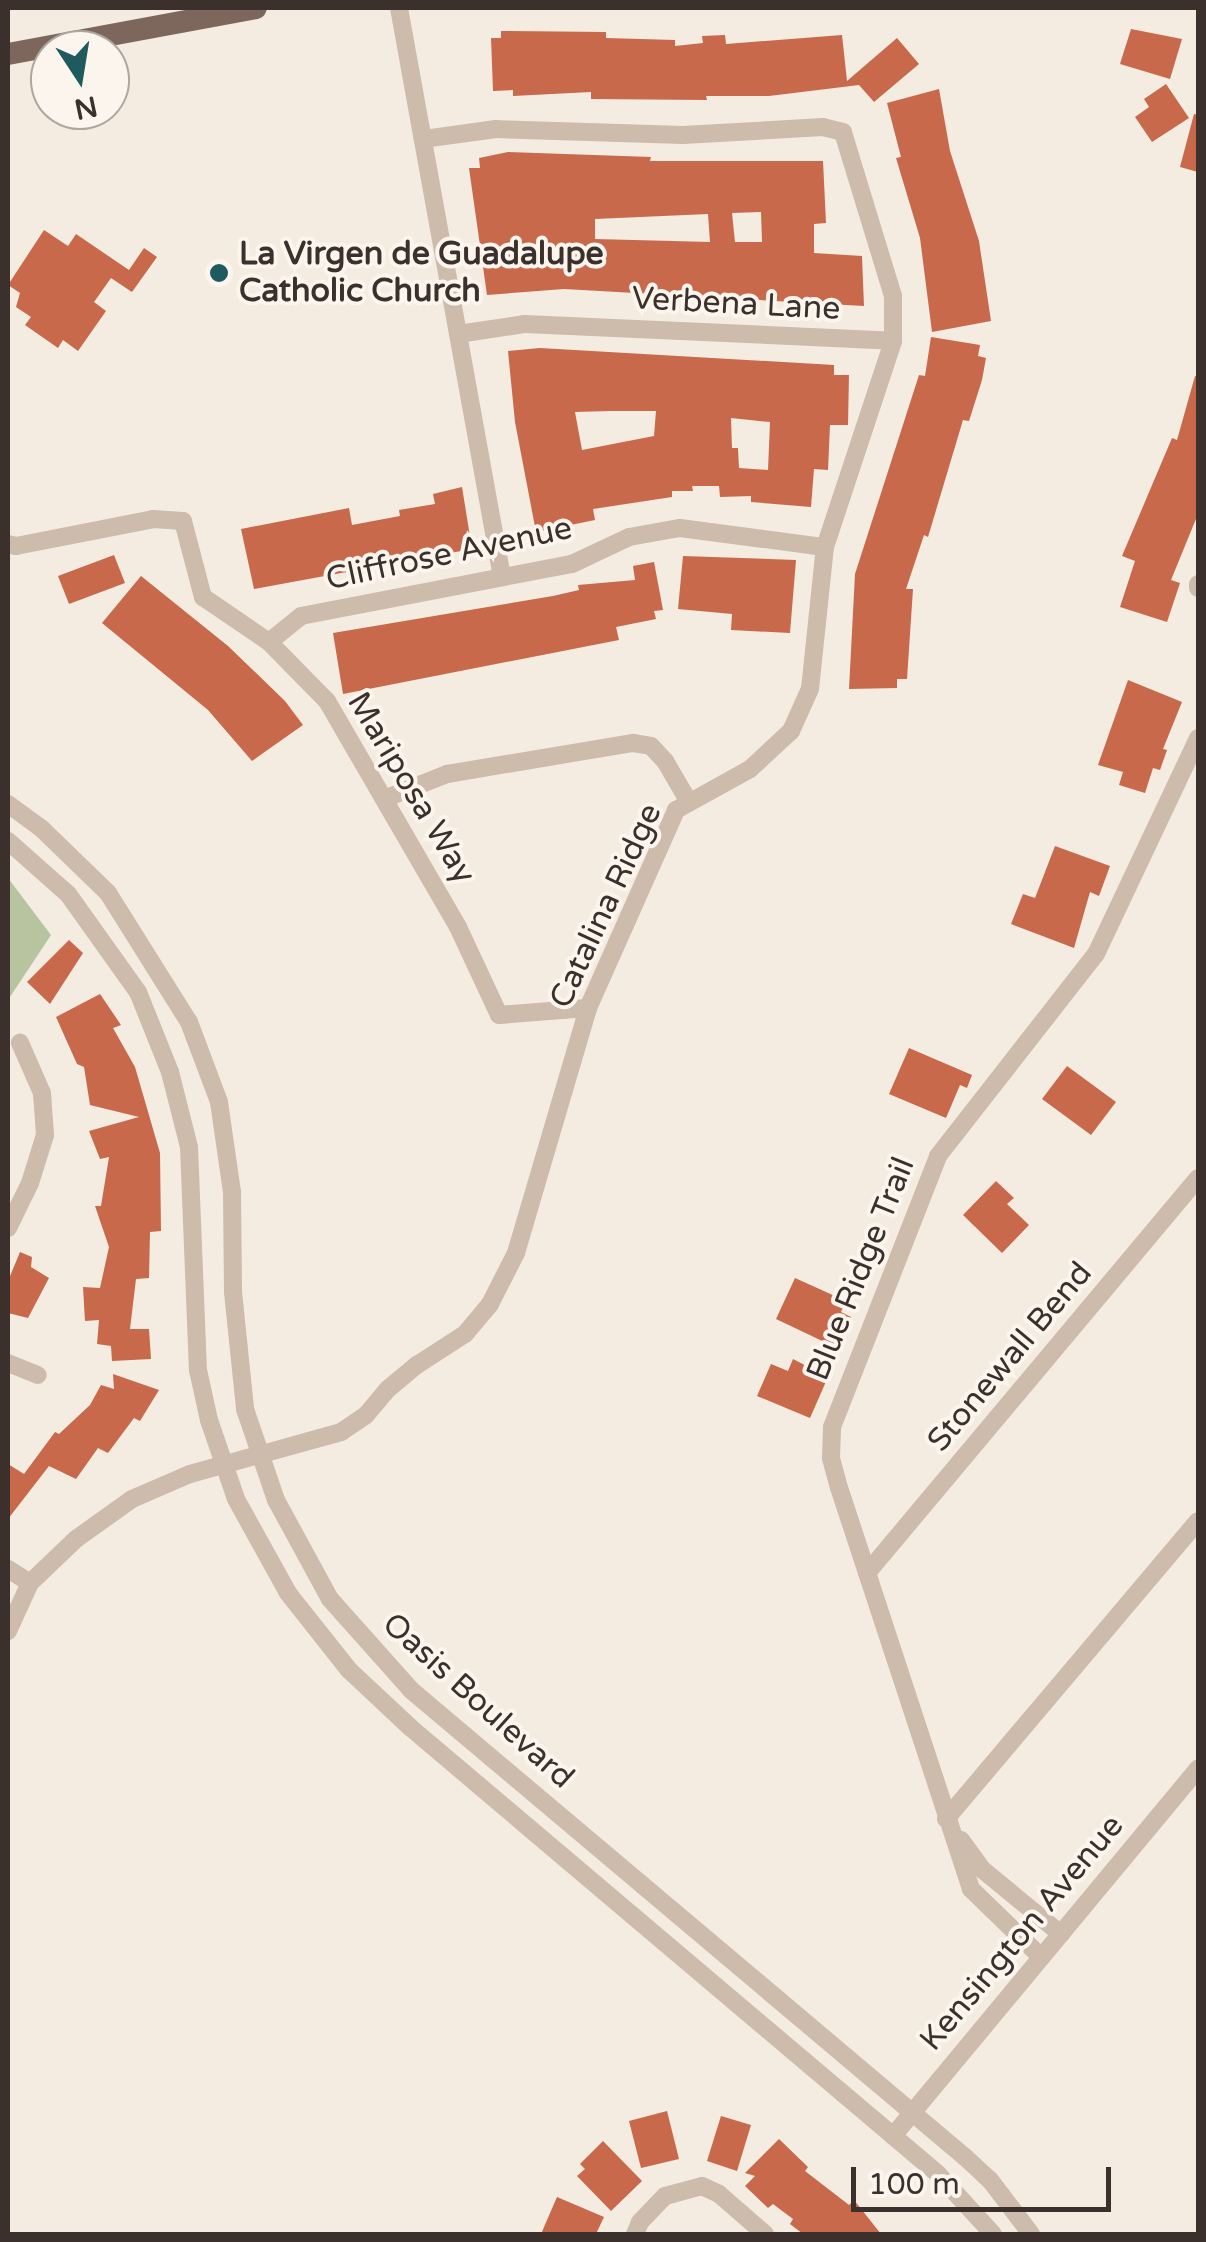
<!DOCTYPE html>
<style>
body{margin:0}
#map{position:relative;width:1206px;height:2242px;overflow:hidden;background:#f4ebe1;font-family:"Varela Round",sans-serif}
div>[style]{position:absolute}
[style*='--x']{left:calc(var(--x)*1px);top:calc(var(--y)*1px);width:calc(var(--w)*1px);rotate:calc(var(--a)*1deg)}
.green>*{inset:0;background:#b8c4a0}
.building>*{inset:0;background:#c8694b}
.minor>*{height:18px;margin:-9px;padding:0 9px;transform-origin:9px;border-radius:9px;background:#cdbbac}
.major>*{height:22px;margin:-11px;padding:0 11px;transform-origin:11px;border-radius:11px;background:#7d675c}
.dots>*{width:28px;height:28px;translate:-50% -50%;box-sizing:border-box;border:5px solid #fbf5ee;border-radius:50%}
span{translate:-50% -50%;white-space:nowrap;text-align:center;line-height:1.15;-webkit-text-stroke:8px #fbf5ee;paint-order:stroke}
.poi-label{font-size:32px;color:#3b302b;font-weight:700}
.left{translate:0 -50%;text-align:left}
.street-label{font-size:32px;color:#3b302b}
.frame{position:absolute;inset:0;border:10px solid #3b302b;pointer-events:none}
.north{position:absolute;left:30px;top:30px;width:100px;height:100px;box-sizing:border-box;background:#fbf5ee;border:2px solid #aea6a0;border-radius:50%;rotate:168deg;font-size:28px;font-weight:700;line-height:40px;text-align:center;color:#3b302b}
.north::after{content:'';display:block;margin:auto;width:35px;height:45px;background:#1f5a5e;clip-path:polygon(50% 0,100% 100%,50% 72%,0 100%)}
.scale{position:absolute;left:851px;top:2167px;width:260px;height:45px;box-sizing:border-box;border:5px solid #3b302b;border-top:0;padding-left:12px;font-size:30px;line-height:35px;white-space:nowrap;color:#3b302b;-webkit-text-stroke:8px #fbf5ee;paint-order:stroke}
</style>
<div id="map">
<div class="green">
<div style="clip-path:polygon(8px 878px,51px 935px,8px 1000px)"></div>
</div>
<div class="building">
<div style="clip-path:polygon(1131px 29px,1182px 39px,1170px 79px,1120px 64px)"></div>
<div style="clip-path:polygon(501px 31px,606px 32px,606px 38px,675px 40px,675px 46px,703px 43px,702px 36px,725px 35px,726px 44px,842px 35px,847px 81px,897px 38px,919px 64px,874px 102px,859px 85px,769px 96px,706px 96px,707px 100px,591px 99px,591px 92px,513px 96px,513px 90px,493px 91px,491px 38px,501px 38px)"></div>
<div style="clip-path:polygon(1166px 84px,1189px 118px,1152px 142px,1135px 117px,1149px 107px,1144px 99px)"></div>
<div style="clip-path:polygon(939px 89px,950px 151px,979px 241px,991px 321px,932px 332px,920px 238px,896px 158px,901px 157px,887px 103px)"></div>
<div style="clip-path:polygon(1194px 114px,1198px 115px,1198px 172px,1180px 167px)"></div>
<div style="clip-path:polygon(evenodd,508px 152px,651px 157px,650px 161px,823px 161px,826px 223px,814px 224px,814px 253px,862px 256px,864px 306px,564px 289px,487px 295px,469px 168px,480px 168px,479px 158px,508px 152px,761px 212px,762px 242px,735px 242px,732px 213px,761px 212px,508px 152px,708px 214px,710px 242px,595px 239px,595px 219px,708px 214px)"></div>
<div style="clip-path:polygon(44px 230px,68px 246px,76px 234px,129px 270px,144px 248px,157px 257px,132px 292px,111px 278px,94px 302px,106px 311px,78px 351px,63px 340px,58px 348px,25px 325px,31px 317px,16px 307px,20px 293px,8px 285px)"></div>
<div style="clip-path:polygon(931px 337px,980px 345px,978px 356px,986px 358px,982px 380px,969px 421px,963px 420px,928px 537px,924px 535px,906px 589px,913px 589px,907px 679px,897px 679px,897px 688px,849px 689px,855px 574px,919px 375px,925px 376px)"></div>
<div style="clip-path:polygon(evenodd,540px 348px,834px 365px,834px 375px,849px 375px,848px 425px,830px 425px,828px 470px,814px 469px,811px 507px,751px 502px,751px 496px,720px 497px,719px 486px,692px 486px,693px 491px,672px 491px,672px 497px,593px 509px,595px 520px,536px 532px,515px 422px,508px 351px,540px 348px,610px 411px,656px 411px,654px 436px,582px 450px,575px 412px,610px 411px,540px 348px,731px 418px,770px 422px,768px 470px,739px 468px,738px 448px,732px 448px,731px 418px)"></div>
<div style="clip-path:polygon(1195px 376px,1198px 377px,1198px 514px,1171px 580px,1180px 583px,1167px 622px,1120px 607px,1135px 561px,1122px 556px,1172px 438px,1177px 440px)"></div>
<div style="clip-path:polygon(462px 487px,472px 549px,254px 589px,241px 529px,349px 508px,352px 525px,400px 516px,399px 510px,435px 504px,433px 494px)"></div>
<div style="clip-path:polygon(114px 555px,125px 583px,69px 604px,58px 576px)"></div>
<div style="clip-path:polygon(683px 556px,796px 560px,790px 633px,731px 630px,732px 614px,678px 609px)"></div>
<div style="clip-path:polygon(654px 562px,663px 610px,654px 611px,656px 619px,616px 627px,619px 640px,343px 694px,333px 633px,553px 596px,579px 590px,578px 585px,635px 580px,633px 566px)"></div>
<div style="clip-path:polygon(141px 576px,228px 646px,285px 701px,303px 725px,252px 761px,208px 710px,102px 623px)"></div>
<div style="clip-path:polygon(1128px 680px,1182px 702px,1163px 749px,1167px 750px,1160px 770px,1153px 768px,1145px 793px,1119px 785px,1123px 772px,1098px 765px)"></div>
<div style="clip-path:polygon(1055px 846px,1110px 866px,1099px 896px,1090px 892px,1074px 948px,1011px 924px,1023px 894px,1035px 898px)"></div>
<div style="clip-path:polygon(69px 940px,83px 953px,50px 1004px,27px 982px)"></div>
<div style="clip-path:polygon(100px 994px,121px 1025px,113px 1028px,135px 1067px,160px 1153px,161px 1231px,150px 1232px,149px 1278px,136px 1279px,130px 1329px,149px 1329px,151px 1359px,112px 1361px,111px 1346px,97px 1344px,99px 1320px,85px 1321px,83px 1287px,100px 1288px,109px 1247px,95px 1206px,101px 1206px,109px 1157px,100px 1159px,89px 1131px,139px 1117px,90px 1105px,84px 1067px,77px 1064px,56px 1017px)"></div>
<div style="clip-path:polygon(909px 1048px,972px 1075px,967px 1088px,960px 1085px,946px 1118px,889px 1094px)"></div>
<div style="clip-path:polygon(1067px 1066px,1116px 1102px,1091px 1135px,1042px 1099px)"></div>
<div style="clip-path:polygon(996px 1181px,1014px 1198px,1007px 1204px,1029px 1225px,1002px 1253px,963px 1215px)"></div>
<div style="clip-path:polygon(20px 1252px,32px 1257px,31px 1267px,49px 1278px,28px 1318px,8px 1313px,8px 1281px)"></div>
<div style="clip-path:polygon(795px 1278px,846px 1301px,841px 1312px,851px 1317px,837px 1348px,776px 1319px)"></div>
<div style="clip-path:polygon(793px 1359px,828px 1377px,810px 1418px,757px 1396px,771px 1364px,788px 1371px)"></div>
<div style="clip-path:polygon(113px 1374px,159px 1390px,140px 1421px,134px 1418px,108px 1453px,98px 1448px,76px 1479px,49px 1466px,8px 1519px,8px 1464px,24px 1474px,55px 1432px,59px 1434px,90px 1405px,101px 1385px,114px 1389px)"></div>
<div style="clip-path:polygon(667px 2111px,679px 2159px,641px 2168px,629px 2121px)"></div>
<div style="clip-path:polygon(721px 2116px,751px 2125px,737px 2171px,707px 2161px)"></div>
<div style="clip-path:polygon(779px 2139px,808px 2167px,805px 2171px,849px 2205px,854px 2200px,881px 2234px,803px 2234px,790px 2224px,793px 2219px,773px 2204px,768px 2208px,745px 2186px,755px 2176px,745px 2173px)"></div>
<div style="clip-path:polygon(603px 2141px,642px 2181px,611px 2211px,577px 2176px,585px 2169px,580px 2164px)"></div>
<div style="clip-path:polygon(557px 2197px,604px 2217px,596px 2234px,541px 2234px)"></div>
</div>
<div class="minor">
<div style="--x:399;--y:8;--w:578;--a:79.74"></div>
<div style="--x:458;--y:334;--w:68;--a:-8.5"></div>
<div style="--x:525;--y:324;--w:368;--a:2.6"></div>
<div style="--x:8;--y:544;--w:8;--a:14"></div>
<div style="--x:16;--y:546;--w:140;--a:-11.1"></div>
<div style="--x:153;--y:519;--w:30;--a:4"></div>
<div style="--x:183;--y:521;--w:79;--a:75.3"></div>
<div style="--x:203;--y:597;--w:80;--a:34.3"></div>
<div style="--x:269;--y:642;--w:83;--a:45.5"></div>
<div style="--x:327;--y:701;--w:261;--a:59.9"></div>
<div style="--x:458;--y:927;--w:97;--a:65"></div>
<div style="--x:499;--y:1015;--w:89;--a:-4.5"></div>
<div style="--x:1198;--y:584;--w:4;--a:90"></div>
<div style="--x:269;--y:642;--w:41;--a:-39.1"></div>
<div style="--x:301;--y:616;--w:276;--a:-10.9"></div>
<div style="--x:572;--y:564;--w:63;--a:-25.3"></div>
<div style="--x:629;--y:537;--w:52;--a:-10"></div>
<div style="--x:680;--y:528;--w:146;--a:7.5"></div>
<div style="--x:384;--y:799;--w:68;--a:-21.6"></div>
<div style="--x:447;--y:774;--w:189;--a:-9.5"></div>
<div style="--x:633;--y:743;--w:18;--a:9"></div>
<div style="--x:651;--y:746;--w:21;--a:47"></div>
<div style="--x:665;--y:761;--w:48;--a:59.7"></div>
<div style="--x:8;--y:804;--w:42;--a:36.3"></div>
<div style="--x:42;--y:829;--w:92;--a:44.1"></div>
<div style="--x:108;--y:893;--w:152;--a:57.9"></div>
<div style="--x:189;--y:1022;--w:85;--a:69.4"></div>
<div style="--x:219;--y:1102;--w:91;--a:81.8"></div>
<div style="--x:232;--y:1192;--w:100;--a:89.4"></div>
<div style="--x:233;--y:1292;--w:118;--a:84.1"></div>
<div style="--x:245;--y:1409;--w:96;--a:71.2"></div>
<div style="--x:276;--y:1500;--w:113;--a:61.4"></div>
<div style="--x:330;--y:1599;--w:122;--a:48.3"></div>
<div style="--x:411;--y:1690;--w:725;--a:40.13"></div>
<div style="--x:965;--y:2157;--w:34;--a:43"></div>
<div style="--x:990;--y:2180;--w:68;--a:52.8"></div>
<div style="--x:8;--y:841;--w:80;--a:41.5"></div>
<div style="--x:68;--y:894;--w:120;--a:54.5"></div>
<div style="--x:138;--y:992;--w:86;--a:68.2"></div>
<div style="--x:170;--y:1072;--w:77;--a:75.8"></div>
<div style="--x:189;--y:1147;--w:223;--a:87.7"></div>
<div style="--x:198;--y:1370;--w:51;--a:77.6"></div>
<div style="--x:209;--y:1420;--w:83;--a:71.1"></div>
<div style="--x:236;--y:1499;--w:107;--a:61"></div>
<div style="--x:288;--y:1593;--w:98;--a:51.6"></div>
<div style="--x:349;--y:1670;--w:85;--a:43.1"></div>
<div style="--x:411;--y:1728;--w:690;--a:40.24"></div>
<div style="--x:938;--y:2174;--w:81;--a:47.5"></div>
<div style="--x:8;--y:1228;--w:50;--a:-63.9"></div>
<div style="--x:30;--y:1183;--w:50;--a:-72.6"></div>
<div style="--x:45;--y:1135;--w:42;--a:-94.1"></div>
<div style="--x:42;--y:1093;--w:55;--a:-113.7"></div>
<div style="--x:8;--y:1363;--w:32;--a:22"></div>
<div style="--x:8;--y:1569;--w:26;--a:32"></div>
<div style="--x:867;--y:1573;--w:515;--a:-50.04"></div>
<div style="--x:8;--y:1631;--w:53;--a:-65.4"></div>
<div style="--x:30;--y:1583;--w:64;--a:-43.7"></div>
<div style="--x:76;--y:1539;--w:69;--a:-35.5"></div>
<div style="--x:132;--y:1499;--w:63;--a:-23.3"></div>
<div style="--x:190;--y:1474;--w:157;--a:-15.5"></div>
<div style="--x:341;--y:1432;--w:30;--a:-34"></div>
<div style="--x:366;--y:1415;--w:34;--a:-50"></div>
<div style="--x:388;--y:1389;--w:38;--a:-40"></div>
<div style="--x:417;--y:1365;--w:57;--a:-32.9"></div>
<div style="--x:465;--y:1334;--w:39;--a:-50"></div>
<div style="--x:490;--y:1304;--w:57;--a:-63"></div>
<div style="--x:516;--y:1253;--w:255;--a:-73.6"></div>
<div style="--x:588;--y:1008;--w:217;--a:-66"></div>
<div style="--x:676;--y:810;--w:85;--a:-29"></div>
<div style="--x:750;--y:769;--w:56;--a:-42.8"></div>
<div style="--x:791;--y:731;--w:46;--a:-65.7"></div>
<div style="--x:810;--y:689;--w:143;--a:-84"></div>
<div style="--x:825;--y:547;--w:217;--a:-71.7"></div>
<div style="--x:893;--y:341;--w:45;--a:-90"></div>
<div style="--x:893;--y:296;--w:171;--a:-107"></div>
<div style="--x:843;--y:132;--w:21;--a:-166"></div>
<div style="--x:823;--y:127;--w:140;--a:176.7"></div>
<div style="--x:683;--y:135;--w:187;--a:-178.2"></div>
<div style="--x:496;--y:129;--w:74;--a:172.2"></div>
<div style="--x:946;--y:1819;--w:390;--a:-49.8"></div>
<div style="--x:961;--y:1840;--w:37;--a:54"></div>
<div style="--x:983;--y:1870;--w:101;--a:39.4"></div>
<div style="--x:1041;--y:1957;--w:98;--a:-135.8"></div>
<div style="--x:971;--y:1889;--w:422;--a:-108.2"></div>
<div style="--x:839;--y:1488;--w:31;--a:-105"></div>
<div style="--x:831;--y:1458;--w:31;--a:-88"></div>
<div style="--x:832;--y:1427;--w:291;--a:-68.6"></div>
<div style="--x:938;--y:1156;--w:256;--a:-52"></div>
<div style="--x:1096;--y:954;--w:239;--a:-64.7"></div>
<div style="--x:893;--y:2136;--w:478;--a:-50.3"></div>
<div style="--x:635;--y:2234;--w:13;--a:-67"></div>
<div style="--x:640;--y:2222;--w:36;--a:-46"></div>
<div style="--x:665;--y:2196;--w:38;--a:-15"></div>
<div style="--x:702;--y:2186;--w:19;--a:25"></div>
<div style="--x:719;--y:2194;--w:61;--a:41"></div>
</div>
<div class="major">
<div style="--x:8;--y:54;--w:252;--a:-10.5"></div>
</div>
<div class="dots">
<div style="left:219px;top:273px;background:#1f5a5e"></div>
</div>
<div class="poi-label">
<span class="left" style="left:239px;top:273px">La Virgen de Guadalupe<br>Catholic Church</span>
</div>
<div class="street-label">
<span style="left:736px;top:304px;rotate:3deg">Verbena Lane</span>
<span style="left:449px;top:554px;rotate:-12deg">Cliffrose Avenue</span>
<span style="left:411px;top:788px;rotate:59deg">Mariposa Way</span>
<span style="left:606px;top:906px;rotate:-65deg">Catalina Ridge</span>
<span style="left:861px;top:1269px;rotate:-68deg">Blue Ridge Trail</span>
<span style="left:1010px;top:1357px;rotate:-50deg">Stonewall Bend</span>
<span style="left:478px;top:1701px;rotate:42deg">Oasis Boulevard</span>
<span style="left:1022px;top:1933px;rotate:-50deg">Kensington Avenue</span>
</div>
<div class="frame"></div>
<div class="north">N</div>
<div class="scale">100 m</div>
</div>
